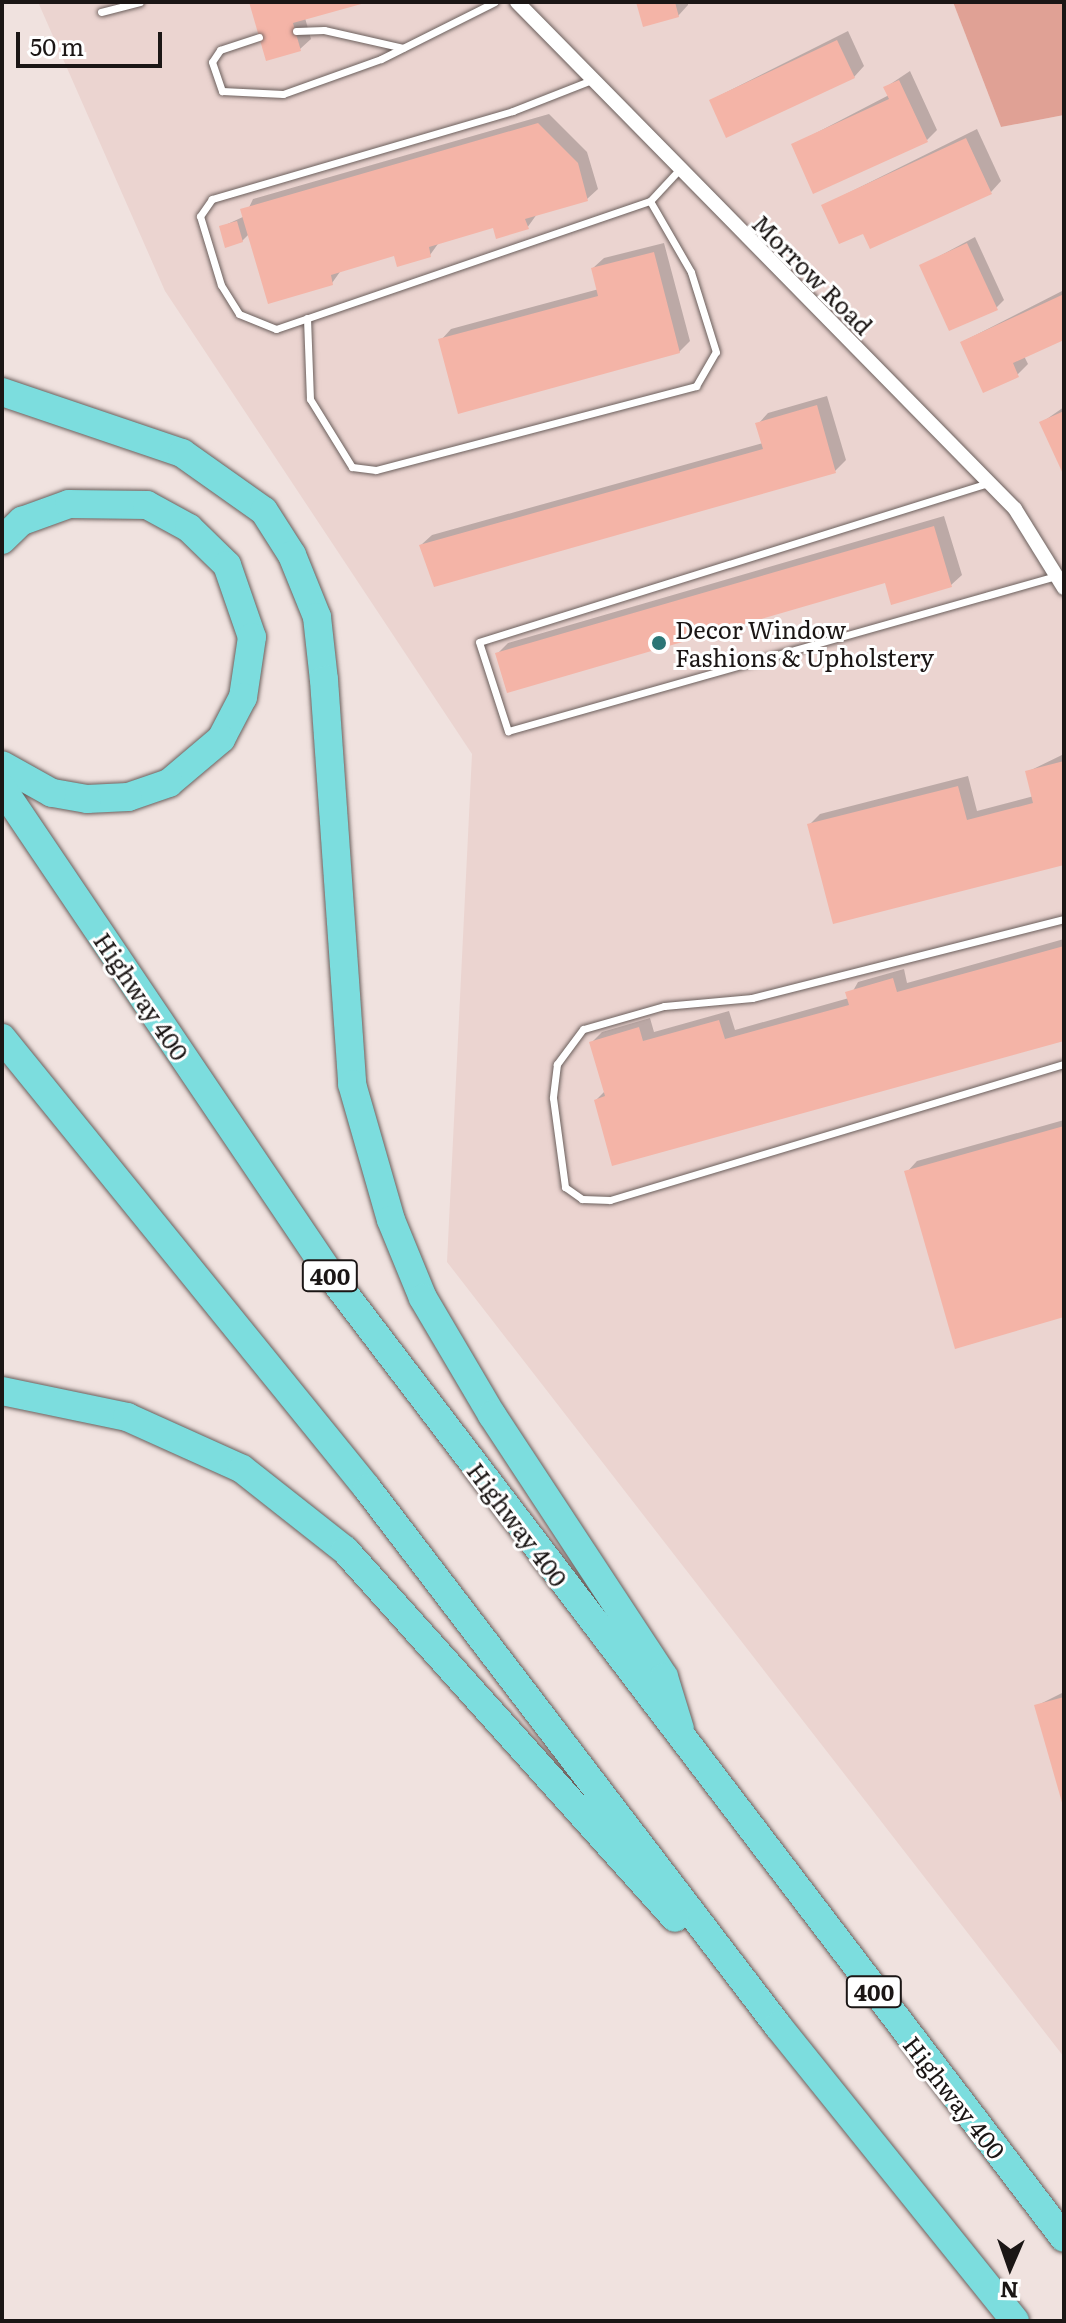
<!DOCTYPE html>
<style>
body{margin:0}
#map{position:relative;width:1066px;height:2323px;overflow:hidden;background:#f0e2df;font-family:Literata,serif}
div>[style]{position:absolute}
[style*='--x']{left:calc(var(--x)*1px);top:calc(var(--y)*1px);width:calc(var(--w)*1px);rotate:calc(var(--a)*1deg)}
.built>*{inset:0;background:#ebd4d0}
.forest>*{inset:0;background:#e0a195}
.shadow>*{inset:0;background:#0003}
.building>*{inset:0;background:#f4b4a7}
.roads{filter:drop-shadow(0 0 2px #6b5f5c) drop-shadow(0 0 2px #6b5f5c)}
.service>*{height:7px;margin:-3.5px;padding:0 3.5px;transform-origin:3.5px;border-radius:3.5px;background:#fff}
.minor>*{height:14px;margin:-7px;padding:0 7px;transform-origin:7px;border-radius:7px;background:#fff}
.motorway>*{height:28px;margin:-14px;padding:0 14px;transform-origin:14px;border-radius:14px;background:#7cddde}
.dots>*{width:22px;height:22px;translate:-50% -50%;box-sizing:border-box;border:4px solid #fff;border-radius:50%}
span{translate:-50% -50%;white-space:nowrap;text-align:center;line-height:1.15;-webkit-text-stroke:6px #fff;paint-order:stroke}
.shield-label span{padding:2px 6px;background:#fff;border:2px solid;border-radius:6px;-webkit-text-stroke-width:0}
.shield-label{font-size:22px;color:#1b1615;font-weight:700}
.street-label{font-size:24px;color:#1b1615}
.poi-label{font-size:24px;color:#1b1615}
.left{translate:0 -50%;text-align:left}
.frame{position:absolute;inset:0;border:4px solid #1b1615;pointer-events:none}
.north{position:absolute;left:970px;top:2227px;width:80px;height:80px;-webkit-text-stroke:6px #fff;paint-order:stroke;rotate:182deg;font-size:22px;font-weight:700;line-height:32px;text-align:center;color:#1b1615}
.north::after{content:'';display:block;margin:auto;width:28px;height:36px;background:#1b1615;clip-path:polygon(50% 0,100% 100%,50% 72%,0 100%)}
.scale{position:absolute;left:16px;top:32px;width:146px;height:36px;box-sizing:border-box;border:4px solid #1b1615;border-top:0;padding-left:10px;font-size:24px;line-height:28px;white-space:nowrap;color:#1b1615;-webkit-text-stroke:6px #fff;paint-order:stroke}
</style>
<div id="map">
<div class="built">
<div style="clip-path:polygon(38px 2px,953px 2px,1001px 127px,1064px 115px,1064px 2057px,447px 1262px,472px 754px,165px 291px)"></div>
</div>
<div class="forest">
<div style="clip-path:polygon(953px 2px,1064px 2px,1064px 115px,1001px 127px)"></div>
</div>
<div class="shadow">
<div style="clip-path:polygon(251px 2px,361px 2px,305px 18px,311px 39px,300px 49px)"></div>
<div style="clip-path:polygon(638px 2px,688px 2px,688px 5px,678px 16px)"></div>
<div style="clip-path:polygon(848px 31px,864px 66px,854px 77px,711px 100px)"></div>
<div style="clip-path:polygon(910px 71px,937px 130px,927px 140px,793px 145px,889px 95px,886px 87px)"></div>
<div style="clip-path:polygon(549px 114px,587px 152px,598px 189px,587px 199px,537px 214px,527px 228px,494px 226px,440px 241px,430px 255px,395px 254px,342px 269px,332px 283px,249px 234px,242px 241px,221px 227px,245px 216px,253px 199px)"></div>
<div style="clip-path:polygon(977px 129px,1001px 181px,991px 192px,864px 231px,824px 205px)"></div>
<div style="clip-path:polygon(975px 237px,1004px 300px,996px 308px,921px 266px)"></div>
<div style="clip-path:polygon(664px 243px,690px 341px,679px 352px,441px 340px,451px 329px,599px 289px,593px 268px,604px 258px)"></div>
<div style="clip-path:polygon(1064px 290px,1064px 338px,1024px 356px,1028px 364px,1017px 375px,962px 342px)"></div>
<div style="clip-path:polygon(827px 396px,846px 460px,835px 471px,421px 545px,432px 535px,763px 443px,758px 424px,768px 413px)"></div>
<div style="clip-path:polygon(1064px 407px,1064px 469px,1041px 423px)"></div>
<div style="clip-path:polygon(944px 516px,962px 575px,951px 585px,887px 580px,497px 654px,508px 643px)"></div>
<div style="clip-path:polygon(1064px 754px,1064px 863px,809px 825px,820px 814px,968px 776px,977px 811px,1034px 796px,1027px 772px)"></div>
<div style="clip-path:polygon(1064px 939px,1064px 1039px,596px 1100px,605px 1091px,592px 1042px,602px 1032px,650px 1018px,654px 1032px,729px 1011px,735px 1030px,849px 998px,858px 982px,904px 969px,907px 983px)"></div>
<div style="clip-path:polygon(1064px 1120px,1064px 1315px,907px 1172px,917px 1161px)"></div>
<div style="clip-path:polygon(1064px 1692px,1064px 1802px,1036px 1706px)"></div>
</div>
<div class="building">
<div style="clip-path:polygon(249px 2px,365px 2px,365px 3px,293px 23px,301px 51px,266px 61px)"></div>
<div style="clip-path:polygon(636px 2px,675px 2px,679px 17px,643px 27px)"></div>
<div style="clip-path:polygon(837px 40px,855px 78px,726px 138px,709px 100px)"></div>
<div style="clip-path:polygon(899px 80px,928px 142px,813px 194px,791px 144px,889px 99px,883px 87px)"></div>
<div style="clip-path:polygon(538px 123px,578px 163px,588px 201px,525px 219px,529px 229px,496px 239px,493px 228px,429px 247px,431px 257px,397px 267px,394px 256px,331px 275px,333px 285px,268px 304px,240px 209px)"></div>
<div style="clip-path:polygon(966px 138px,992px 194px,870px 249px,863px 234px,839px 244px,821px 205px)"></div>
<div style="clip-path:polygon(237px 221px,243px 242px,225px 248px,219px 226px)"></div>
<div style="clip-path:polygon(967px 243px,998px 310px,949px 331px,919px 265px)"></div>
<div style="clip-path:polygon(654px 252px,680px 353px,458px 414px,438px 339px,598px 296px,591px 268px)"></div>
<div style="clip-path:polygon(1064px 294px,1064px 340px,1013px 363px,1019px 377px,983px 393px,960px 342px)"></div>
<div style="clip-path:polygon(817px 405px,836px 473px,434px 587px,419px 545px,763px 449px,755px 423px)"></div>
<div style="clip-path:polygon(1064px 411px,1064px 476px,1039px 422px)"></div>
<div style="clip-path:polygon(934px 526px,952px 587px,891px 605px,885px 583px,507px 693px,495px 653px)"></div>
<div style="clip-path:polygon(1064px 761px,1064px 865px,833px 924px,807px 824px,958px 786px,967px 820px,1033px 803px,1025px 771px)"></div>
<div style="clip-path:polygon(1064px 946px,1064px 1041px,612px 1166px,594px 1100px,605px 1096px,589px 1042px,639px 1027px,643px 1041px,719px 1020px,725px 1039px,849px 1005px,845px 992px,893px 978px,897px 992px)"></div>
<div style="clip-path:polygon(1064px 1126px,1064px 1317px,955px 1349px,904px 1171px)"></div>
<div style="clip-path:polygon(1064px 1697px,1064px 1806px,1063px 1806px,1034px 1705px)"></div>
</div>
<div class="roads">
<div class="service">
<div style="--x:101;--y:12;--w:40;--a:-14.4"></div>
<div style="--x:296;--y:31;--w:28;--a:-2"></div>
<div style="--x:324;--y:30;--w:81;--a:12.8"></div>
<div style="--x:259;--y:37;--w:41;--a:161.6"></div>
<div style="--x:220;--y:50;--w:14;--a:124"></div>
<div style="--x:212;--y:62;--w:31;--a:71"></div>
<div style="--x:222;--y:91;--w:61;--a:2.8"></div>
<div style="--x:283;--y:94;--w:104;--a:-19.7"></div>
<div style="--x:381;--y:59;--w:127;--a:-26.6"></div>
<div style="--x:589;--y:81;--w:82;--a:158.5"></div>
<div style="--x:513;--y:111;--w:314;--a:163.7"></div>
<div style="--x:212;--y:199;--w:21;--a:125"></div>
<div style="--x:200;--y:216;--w:72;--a:73.1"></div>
<div style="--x:221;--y:285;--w:34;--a:58"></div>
<div style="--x:239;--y:314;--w:40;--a:22"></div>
<div style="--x:276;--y:329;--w:395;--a:-18.9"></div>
<div style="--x:650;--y:201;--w:41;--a:-47"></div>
<div style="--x:307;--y:318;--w:81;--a:87.9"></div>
<div style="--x:310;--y:399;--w:80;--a:58.3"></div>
<div style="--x:352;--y:467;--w:24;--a:7"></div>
<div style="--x:376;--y:470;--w:331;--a:-14.7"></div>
<div style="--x:696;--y:386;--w:39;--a:-60"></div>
<div style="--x:716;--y:352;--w:84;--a:-107.4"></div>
<div style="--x:691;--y:272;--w:82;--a:-120"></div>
<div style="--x:988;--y:483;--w:533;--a:162.65"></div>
<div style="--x:479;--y:642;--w:94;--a:72"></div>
<div style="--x:508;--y:731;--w:569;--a:-15.79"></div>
<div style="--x:1064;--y:919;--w:322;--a:165.8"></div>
<div style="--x:752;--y:998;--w:88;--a:174.8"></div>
<div style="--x:664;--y:1006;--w:84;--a:164.1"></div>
<div style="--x:583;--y:1029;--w:44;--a:126.6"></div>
<div style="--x:557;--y:1064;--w:34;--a:97"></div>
<div style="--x:553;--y:1098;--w:90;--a:82.3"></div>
<div style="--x:565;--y:1187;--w:21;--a:35"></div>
<div style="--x:582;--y:1199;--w:28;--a:2"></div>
<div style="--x:610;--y:1200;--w:474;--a:-16.7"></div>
</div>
<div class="minor">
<div style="--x:517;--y:2;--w:711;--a:45.51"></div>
<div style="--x:1015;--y:509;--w:93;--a:58.2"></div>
</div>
<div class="motorway">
<div style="--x:2;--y:392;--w:190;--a:18.7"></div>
<div style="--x:182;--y:453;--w:100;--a:35.3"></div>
<div style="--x:264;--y:511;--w:52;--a:57.5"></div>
<div style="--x:292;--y:555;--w:67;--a:68"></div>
<div style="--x:317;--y:617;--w:63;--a:83.7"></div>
<div style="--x:324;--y:680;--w:405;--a:86"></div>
<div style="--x:352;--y:1084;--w:141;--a:74"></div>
<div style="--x:391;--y:1220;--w:84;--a:67.7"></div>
<div style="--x:423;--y:1298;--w:136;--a:59.5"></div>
<div style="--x:492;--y:1415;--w:313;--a:56.7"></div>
<div style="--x:664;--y:1677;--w:54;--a:72.9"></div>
<div style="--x:2;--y:540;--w:28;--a:-44"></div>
<div style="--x:22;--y:521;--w:50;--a:-19.9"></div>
<div style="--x:69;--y:504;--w:78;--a:0.7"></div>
<div style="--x:147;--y:505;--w:48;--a:28.7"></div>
<div style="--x:189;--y:528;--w:53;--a:44.2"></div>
<div style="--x:227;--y:565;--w:76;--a:70.9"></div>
<div style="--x:252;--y:637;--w:61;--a:98.5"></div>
<div style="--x:243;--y:697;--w:47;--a:117.6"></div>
<div style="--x:221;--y:739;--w:68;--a:139.8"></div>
<div style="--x:169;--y:783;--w:43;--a:161.1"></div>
<div style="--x:128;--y:797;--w:41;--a:177.2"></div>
<div style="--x:87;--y:799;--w:36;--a:-170"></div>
<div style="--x:52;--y:793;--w:57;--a:-150.8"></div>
<div style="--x:2;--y:788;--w:594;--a:55.99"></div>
<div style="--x:334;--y:1280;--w:1204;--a:52.69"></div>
<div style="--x:2;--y:1038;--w:579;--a:50.95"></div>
<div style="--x:367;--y:1488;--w:677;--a:52.62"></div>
<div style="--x:778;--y:2026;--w:378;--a:51.2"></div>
<div style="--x:2;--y:1391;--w:128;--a:11.7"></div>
<div style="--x:127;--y:1417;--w:126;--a:24.3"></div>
<div style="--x:242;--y:1469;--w:131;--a:38.2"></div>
<div style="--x:345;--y:1550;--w:494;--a:48.1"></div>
</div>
</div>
<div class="dots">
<div style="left:659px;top:643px;background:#2b7576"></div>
</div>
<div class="shield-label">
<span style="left:330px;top:1276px">400</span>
<span style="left:874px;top:1992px">400</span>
</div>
<div class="street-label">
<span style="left:813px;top:274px;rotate:45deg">Morrow Road</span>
<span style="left:142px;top:996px;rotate:56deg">Highway 400</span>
<span style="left:518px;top:1524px;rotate:53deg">Highway 400</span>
<span style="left:955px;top:2097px;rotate:52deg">Highway 400</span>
</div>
<div class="poi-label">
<span class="left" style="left:675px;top:643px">Decor Window<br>Fashions &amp; Upholstery</span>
</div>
<div class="frame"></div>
<div class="north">N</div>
<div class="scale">50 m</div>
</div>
